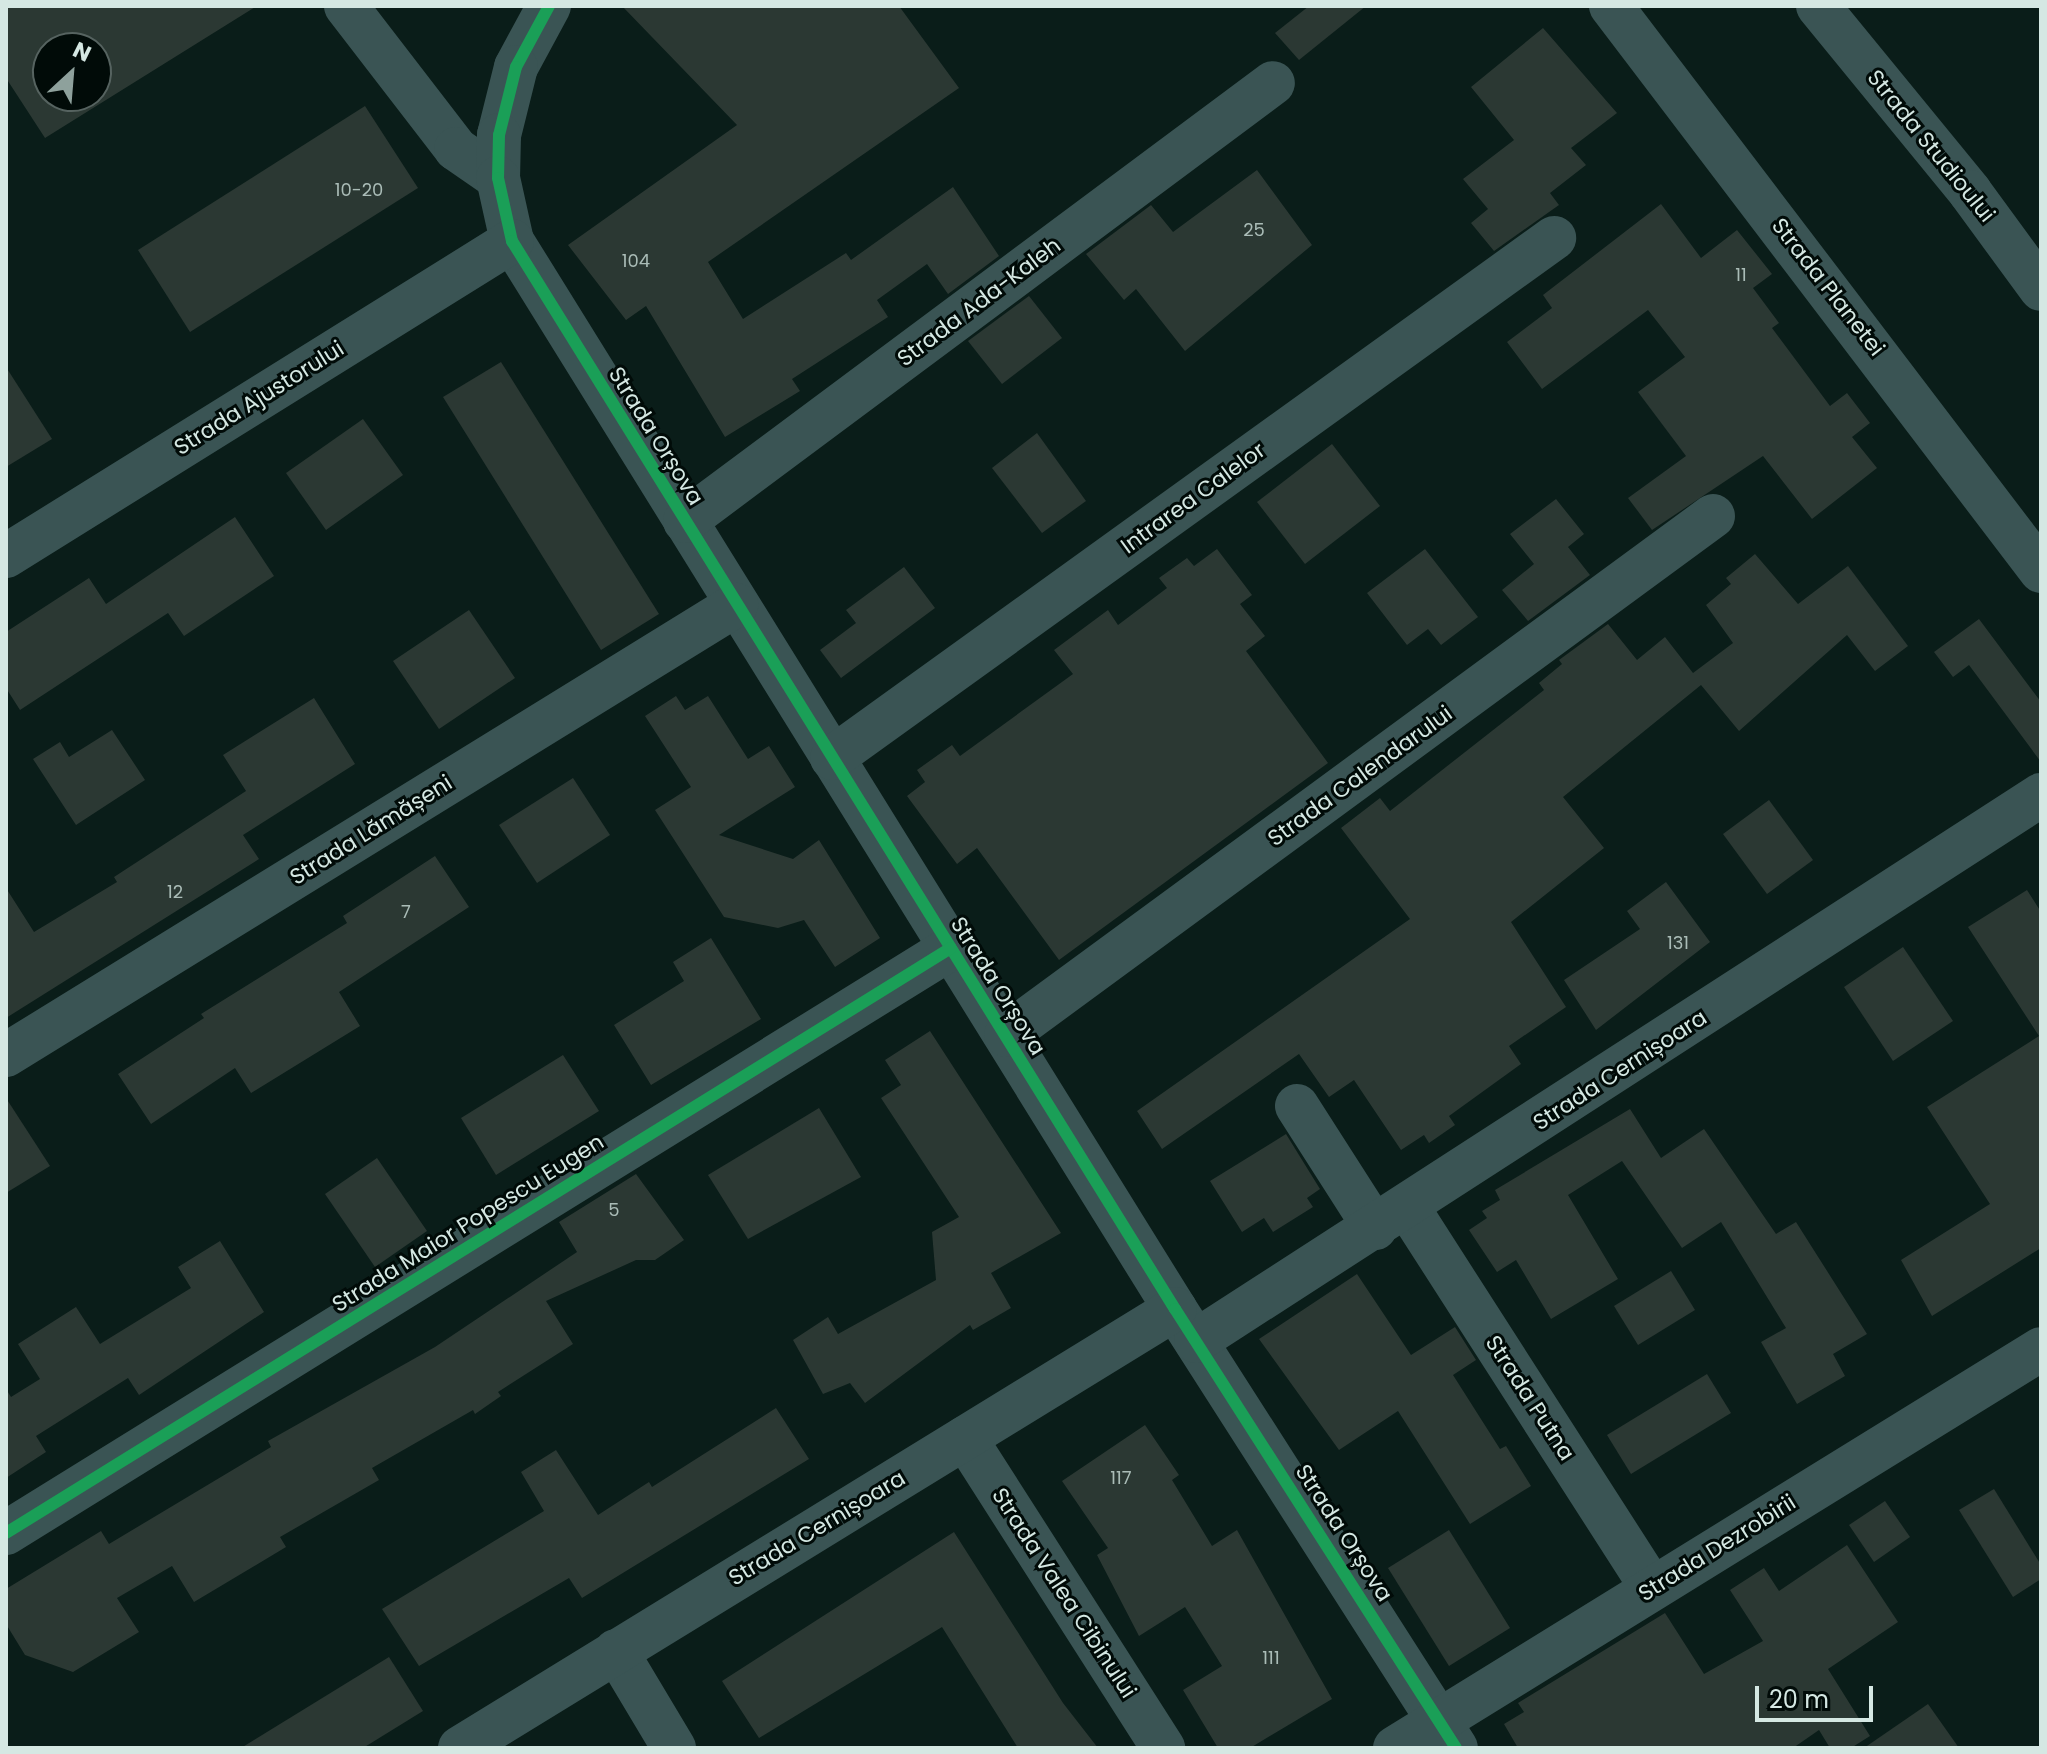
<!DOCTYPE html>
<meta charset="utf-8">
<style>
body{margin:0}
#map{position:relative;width:2047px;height:1754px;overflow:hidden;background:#0a1d19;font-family:Poppins,sans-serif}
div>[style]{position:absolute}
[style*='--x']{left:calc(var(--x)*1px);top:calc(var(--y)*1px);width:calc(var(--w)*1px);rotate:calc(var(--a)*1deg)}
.building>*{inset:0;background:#2b3833}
.minor>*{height:44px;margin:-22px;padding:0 22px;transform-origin:22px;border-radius:22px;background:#3a5454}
.cycleway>*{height:12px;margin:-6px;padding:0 6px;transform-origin:6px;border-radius:6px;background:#1a9f57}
span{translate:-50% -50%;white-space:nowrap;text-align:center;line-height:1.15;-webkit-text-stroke:6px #010b08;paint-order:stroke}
.number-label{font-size:18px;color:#aabcb7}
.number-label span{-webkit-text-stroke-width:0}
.street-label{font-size:22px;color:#d5e8e3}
.frame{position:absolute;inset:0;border:8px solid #d5e8e3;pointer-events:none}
.north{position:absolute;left:32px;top:32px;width:80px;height:80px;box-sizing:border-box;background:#010b08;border:2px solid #566360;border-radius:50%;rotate:26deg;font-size:22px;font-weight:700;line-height:32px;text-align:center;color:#d5e8e3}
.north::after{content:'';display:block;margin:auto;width:28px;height:36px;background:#8ea19c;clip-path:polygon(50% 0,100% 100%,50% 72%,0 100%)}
.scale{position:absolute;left:1755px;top:1686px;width:118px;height:36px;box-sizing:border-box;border:4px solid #d5e8e3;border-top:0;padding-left:10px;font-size:24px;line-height:28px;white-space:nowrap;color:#d5e8e3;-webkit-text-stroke:6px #010b08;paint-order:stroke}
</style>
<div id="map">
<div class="building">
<div style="clip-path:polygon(evenodd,6px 6px,257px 6px,45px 138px,6px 78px,6px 6px,48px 48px,96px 48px,96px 96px,48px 96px,48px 48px)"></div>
<div style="clip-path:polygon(622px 6px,899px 6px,959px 88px,708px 262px,743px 319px,846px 253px,851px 260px,953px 187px,999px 256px,948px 294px,927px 264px,877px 300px,888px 317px,792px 379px,800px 391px,725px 437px,646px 306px,626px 320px,568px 245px,737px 125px)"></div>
<div style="clip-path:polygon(1309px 6px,1366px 6px,1299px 60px,1275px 33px)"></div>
<div style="clip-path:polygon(1543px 28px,1617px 113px,1571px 148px,1586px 165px,1550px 193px,1559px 205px,1494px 251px,1471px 223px,1488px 209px,1463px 179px,1514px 140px,1471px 87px)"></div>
<div style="clip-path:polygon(365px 106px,418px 188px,190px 332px,138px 250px)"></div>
<div style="clip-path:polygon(1257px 170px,1312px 245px,1185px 351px,1136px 289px,1124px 300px,1086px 254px,1151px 205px,1173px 232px)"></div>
<div style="clip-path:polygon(1661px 204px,1701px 258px,1737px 230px,1772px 274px,1753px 288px,1779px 323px,1772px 328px,1830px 406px,1847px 393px,1870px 423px,1852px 437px,1877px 468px,1812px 519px,1763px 456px,1652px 530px,1628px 498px,1686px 456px,1638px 392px,1685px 357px,1648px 310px,1542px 389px,1507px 342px,1552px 308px,1543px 295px)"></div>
<div style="clip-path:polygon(1029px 296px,1062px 338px,1002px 384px,968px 341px)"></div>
<div style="clip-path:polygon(501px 362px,659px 614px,601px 650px,443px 397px)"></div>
<div style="clip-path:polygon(6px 367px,52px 439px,6px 467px)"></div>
<div style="clip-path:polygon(363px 419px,403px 475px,326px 530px,286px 473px)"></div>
<div style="clip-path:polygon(1037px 433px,1086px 501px,1042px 533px,992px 468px)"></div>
<div style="clip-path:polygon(1332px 444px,1380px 506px,1305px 564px,1257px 502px)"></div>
<div style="clip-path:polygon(1556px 499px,1584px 534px,1568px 547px,1590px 575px,1528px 621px,1502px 590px,1534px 564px,1510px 534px)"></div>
<div style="clip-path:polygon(235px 517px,274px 576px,184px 636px,168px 613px,20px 710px,6px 688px,6px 632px,89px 578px,106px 604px)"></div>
<div style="clip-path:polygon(1217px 549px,1252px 595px,1240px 604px,1265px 636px,1246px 651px,1328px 763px,1059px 960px,977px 848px,957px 864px,907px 796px,925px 782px,917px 770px,952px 745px,960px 756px,1073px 674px,1054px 650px,1108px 610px,1118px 625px,1167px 588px,1159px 578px,1187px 558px,1194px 566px)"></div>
<div style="clip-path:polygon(1425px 549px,1478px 617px,1441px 645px,1428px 629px,1407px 645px,1367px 593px)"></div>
<div style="clip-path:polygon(1755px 554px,1798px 604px,1848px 566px,1908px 646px,1875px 671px,1847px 635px,1739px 731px,1701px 685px,1563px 797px,1604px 848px,1511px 922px,1566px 1007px,1509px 1046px,1521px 1064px,1449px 1116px,1455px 1125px,1429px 1143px,1424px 1135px,1401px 1150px,1354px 1080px,1329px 1097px,1299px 1054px,1162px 1149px,1137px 1111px,1410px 919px,1341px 828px,1380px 798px,1390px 811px,1544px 690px,1539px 683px,1562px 664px,1559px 660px,1608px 624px,1637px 660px,1665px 637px,1693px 673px,1733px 643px,1706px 605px,1731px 584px,1726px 578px)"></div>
<div style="clip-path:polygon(904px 567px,935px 608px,841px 678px,820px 650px,856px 623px,846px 610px)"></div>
<div style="clip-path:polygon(469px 610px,515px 678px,439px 729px,393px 661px)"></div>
<div style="clip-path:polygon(1979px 619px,2041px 702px,2041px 762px,1969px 665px,1953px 677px,1934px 652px)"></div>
<div style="clip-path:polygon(676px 696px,685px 710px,708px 696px,748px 759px,769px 746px,795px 787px,719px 835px,793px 859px,819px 840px,880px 938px,835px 967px,804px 920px,778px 928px,724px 917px,655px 810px,691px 787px,645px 716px)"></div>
<div style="clip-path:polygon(314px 698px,355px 764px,243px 835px,259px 859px,6px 1018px,6px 888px,34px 932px,117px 882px,114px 877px,246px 791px,223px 755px)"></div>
<div style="clip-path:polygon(112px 730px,145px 780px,76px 825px,33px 759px,60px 742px,69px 757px)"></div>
<div style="clip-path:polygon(573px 778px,610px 835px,537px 883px,499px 825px)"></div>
<div style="clip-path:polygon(1769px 800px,1813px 860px,1767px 894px,1723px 834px)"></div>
<div style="clip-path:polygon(435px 856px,469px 907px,339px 992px,360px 1026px,251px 1093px,235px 1068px,151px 1124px,118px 1074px,204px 1018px,201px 1014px,347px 923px,343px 916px)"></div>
<div style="clip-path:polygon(1666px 882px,1710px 942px,1596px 1030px,1564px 980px,1640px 929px,1627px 911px)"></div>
<div style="clip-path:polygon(2027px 890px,2041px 912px,2041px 1248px,1932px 1316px,1901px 1260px,1990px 1204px,1927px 1107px,2039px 1036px,1968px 927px)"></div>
<div style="clip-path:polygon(711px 938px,761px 1019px,651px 1085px,614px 1025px,684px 981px,673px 962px)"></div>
<div style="clip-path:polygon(1903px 947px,1953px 1021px,1893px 1061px,1844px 987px)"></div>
<div style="clip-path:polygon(930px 1031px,1061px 1233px,991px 1273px,1011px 1308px,973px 1330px,970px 1325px,865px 1403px,850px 1383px,823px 1394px,793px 1340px,828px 1317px,838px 1334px,936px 1280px,932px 1232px,959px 1217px,881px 1098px,901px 1085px,885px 1060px)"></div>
<div style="clip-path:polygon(563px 1055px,599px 1111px,496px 1175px,461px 1118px)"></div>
<div style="clip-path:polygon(6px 1098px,50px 1166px,6px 1193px)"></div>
<div style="clip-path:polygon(819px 1108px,861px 1177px,748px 1239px,708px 1175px)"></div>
<div style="clip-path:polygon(1630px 1109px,1661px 1158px,1704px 1129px,1776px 1234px,1796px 1222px,1867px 1334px,1833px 1354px,1845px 1376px,1797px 1404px,1761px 1342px,1786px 1328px,1721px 1222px,1682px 1248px,1622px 1161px,1568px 1195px,1618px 1279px,1551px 1319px,1516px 1260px,1497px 1272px,1469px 1230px,1487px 1218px,1482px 1211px,1500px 1200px,1495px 1190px)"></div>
<div style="clip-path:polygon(1286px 1134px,1320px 1189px,1307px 1198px,1313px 1207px,1273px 1232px,1264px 1218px,1242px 1232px,1210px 1181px)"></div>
<div style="clip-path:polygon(377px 1158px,427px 1231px,375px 1267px,325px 1194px)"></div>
<div style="clip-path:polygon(636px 1174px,684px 1240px,655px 1260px,636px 1260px,546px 1301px,573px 1344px,498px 1392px,501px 1396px,475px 1414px,473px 1410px,372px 1468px,379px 1480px,280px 1537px,286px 1547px,194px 1602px,172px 1566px,117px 1598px,139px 1632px,73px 1672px,25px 1655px,6px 1624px,6px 1589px,101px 1531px,109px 1544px,271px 1447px,268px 1441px,435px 1347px,577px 1252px,559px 1222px)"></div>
<div style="clip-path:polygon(220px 1241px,264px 1312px,139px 1395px,128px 1378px,36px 1436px,46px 1452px,6px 1478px,6px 1389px,11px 1397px,40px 1379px,18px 1344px,76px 1307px,100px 1344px,191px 1288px,178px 1267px)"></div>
<div style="clip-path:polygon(1671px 1271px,1695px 1310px,1638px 1345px,1614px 1306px)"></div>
<div style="clip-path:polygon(1357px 1274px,1411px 1355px,1455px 1327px,1476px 1360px,1453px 1375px,1500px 1449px,1506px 1446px,1531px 1486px,1470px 1524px,1398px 1411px,1339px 1450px,1259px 1339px)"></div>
<div style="clip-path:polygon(1707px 1374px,1731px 1413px,1631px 1474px,1607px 1435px)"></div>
<div style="clip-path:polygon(776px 1408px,809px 1459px,582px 1598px,569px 1578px,419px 1666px,382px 1609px,544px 1511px,521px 1472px,556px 1450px,598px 1515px,649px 1482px,652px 1487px)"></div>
<div style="clip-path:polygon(1145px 1425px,1179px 1475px,1172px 1480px,1212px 1546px,1237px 1530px,1332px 1699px,1250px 1748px,1218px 1748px,1183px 1690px,1222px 1666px,1185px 1607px,1139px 1636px,1097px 1555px,1108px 1548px,1062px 1481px)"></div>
<div style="clip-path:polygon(1994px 1489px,2041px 1565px,2041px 1579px,2013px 1597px,1959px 1510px)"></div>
<div style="clip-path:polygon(1885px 1501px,1910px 1537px,1874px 1562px,1849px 1525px)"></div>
<div style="clip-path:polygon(1449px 1530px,1510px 1628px,1449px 1666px,1388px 1568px)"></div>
<div style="clip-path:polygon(954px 1532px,1063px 1703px,1098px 1748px,1018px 1748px,942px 1627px,759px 1738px,722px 1681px)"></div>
<div style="clip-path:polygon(1847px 1545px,1898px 1622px,1828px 1669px,1870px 1736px,1851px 1748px,1830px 1748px,1819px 1730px,1793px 1748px,1518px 1748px,1504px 1724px,1524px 1712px,1518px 1703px,1665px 1613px,1704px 1674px,1763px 1641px,1730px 1590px,1764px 1568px,1779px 1591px)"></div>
<div style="clip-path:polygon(389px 1657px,423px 1711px,363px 1748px,241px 1748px)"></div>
<div style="clip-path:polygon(1928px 1704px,1959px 1748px,1864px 1748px)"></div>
</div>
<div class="minor">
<div style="--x:346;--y:6;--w:180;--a:52.4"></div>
<div style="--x:456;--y:149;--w:51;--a:34.6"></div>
<div style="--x:549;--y:6;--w:69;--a:118.4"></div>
<div style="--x:516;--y:67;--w:70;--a:104"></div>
<div style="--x:499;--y:135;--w:43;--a:91.3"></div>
<div style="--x:498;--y:178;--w:65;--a:77.5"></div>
<div style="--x:512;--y:241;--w:1257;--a:58.17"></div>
<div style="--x:1175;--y:1309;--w:521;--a:57.38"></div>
<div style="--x:1611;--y:6;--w:710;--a:52.73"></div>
<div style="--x:1818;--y:6;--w:240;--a:50.7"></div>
<div style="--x:1970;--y:192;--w:120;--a:53.8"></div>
<div style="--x:685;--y:521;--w:733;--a:-36.68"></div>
<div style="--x:6;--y:556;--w:596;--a:-31.9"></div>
<div style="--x:832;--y:758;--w:890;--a:-35.76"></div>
<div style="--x:1006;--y:1035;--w:877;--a:-36.28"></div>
<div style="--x:6;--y:1055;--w:858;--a:-31.65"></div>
<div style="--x:1297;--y:1106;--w:145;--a:57.4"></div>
<div style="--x:1408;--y:1208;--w:452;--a:57.3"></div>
<div style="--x:1196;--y:1341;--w:1006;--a:-32.87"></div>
<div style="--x:965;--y:1438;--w:368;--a:57.4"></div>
<div style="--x:6;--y:1533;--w:1111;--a:-31.76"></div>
<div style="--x:616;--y:1651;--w:113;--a:59.1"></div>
<div style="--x:460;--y:1748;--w:839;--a:-31.55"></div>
<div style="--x:1395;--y:1748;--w:759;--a:-31.7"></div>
</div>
<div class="cycleway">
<div style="--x:549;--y:6;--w:69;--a:118.4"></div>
<div style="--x:516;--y:67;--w:70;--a:104"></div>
<div style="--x:499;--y:135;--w:43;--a:91.3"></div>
<div style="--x:498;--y:178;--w:65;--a:77.5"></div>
<div style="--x:512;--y:241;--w:1257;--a:58.17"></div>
<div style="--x:1175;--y:1309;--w:521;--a:57.38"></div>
<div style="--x:6;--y:1533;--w:1111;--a:-31.76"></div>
</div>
<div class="number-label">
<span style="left:359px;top:190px">10-20</span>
<span style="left:1254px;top:230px">25</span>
<span style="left:636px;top:261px">104</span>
<span style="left:1741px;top:275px">11</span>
<span style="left:175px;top:892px">12</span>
<span style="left:406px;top:912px">7</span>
<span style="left:1678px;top:943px">131</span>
<span style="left:614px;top:1210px">5</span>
<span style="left:1121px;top:1478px">117</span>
<span style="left:1271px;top:1658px">111</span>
</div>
<div class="street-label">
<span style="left:1931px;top:146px;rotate:51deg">Strada Studioului</span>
<span style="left:1828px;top:287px;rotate:52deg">Strada Planetei</span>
<span style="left:979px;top:302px;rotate:-37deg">Strada Ada-Kaleh</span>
<span style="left:259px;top:398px;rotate:-32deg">Strada Ajustorului</span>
<span style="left:656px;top:436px;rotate:58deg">Strada Orșova</span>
<span style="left:1193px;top:498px;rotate:-36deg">Intrarea Calelor</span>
<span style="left:1360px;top:776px;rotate:-36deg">Strada Calendarului</span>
<span style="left:371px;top:830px;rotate:-32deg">Strada Lămășeni</span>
<span style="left:998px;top:986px;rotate:58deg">Strada Orșova</span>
<span style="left:1620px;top:1070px;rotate:-33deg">Strada Cernișoara</span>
<span style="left:468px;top:1223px;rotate:-32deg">Strada Maior Popescu Eugen</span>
<span style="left:1530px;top:1398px;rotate:57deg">Strada Putna</span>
<span style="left:817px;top:1528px;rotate:-31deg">Strada Cernișoara</span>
<span style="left:1344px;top:1533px;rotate:57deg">Strada Orșova</span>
<span style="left:1717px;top:1548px;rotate:-32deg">Strada Dezrobirii</span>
<span style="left:1064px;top:1593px;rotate:57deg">Strada Valea Cibinului</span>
</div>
<div class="frame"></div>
<div class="north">N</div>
<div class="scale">20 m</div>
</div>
